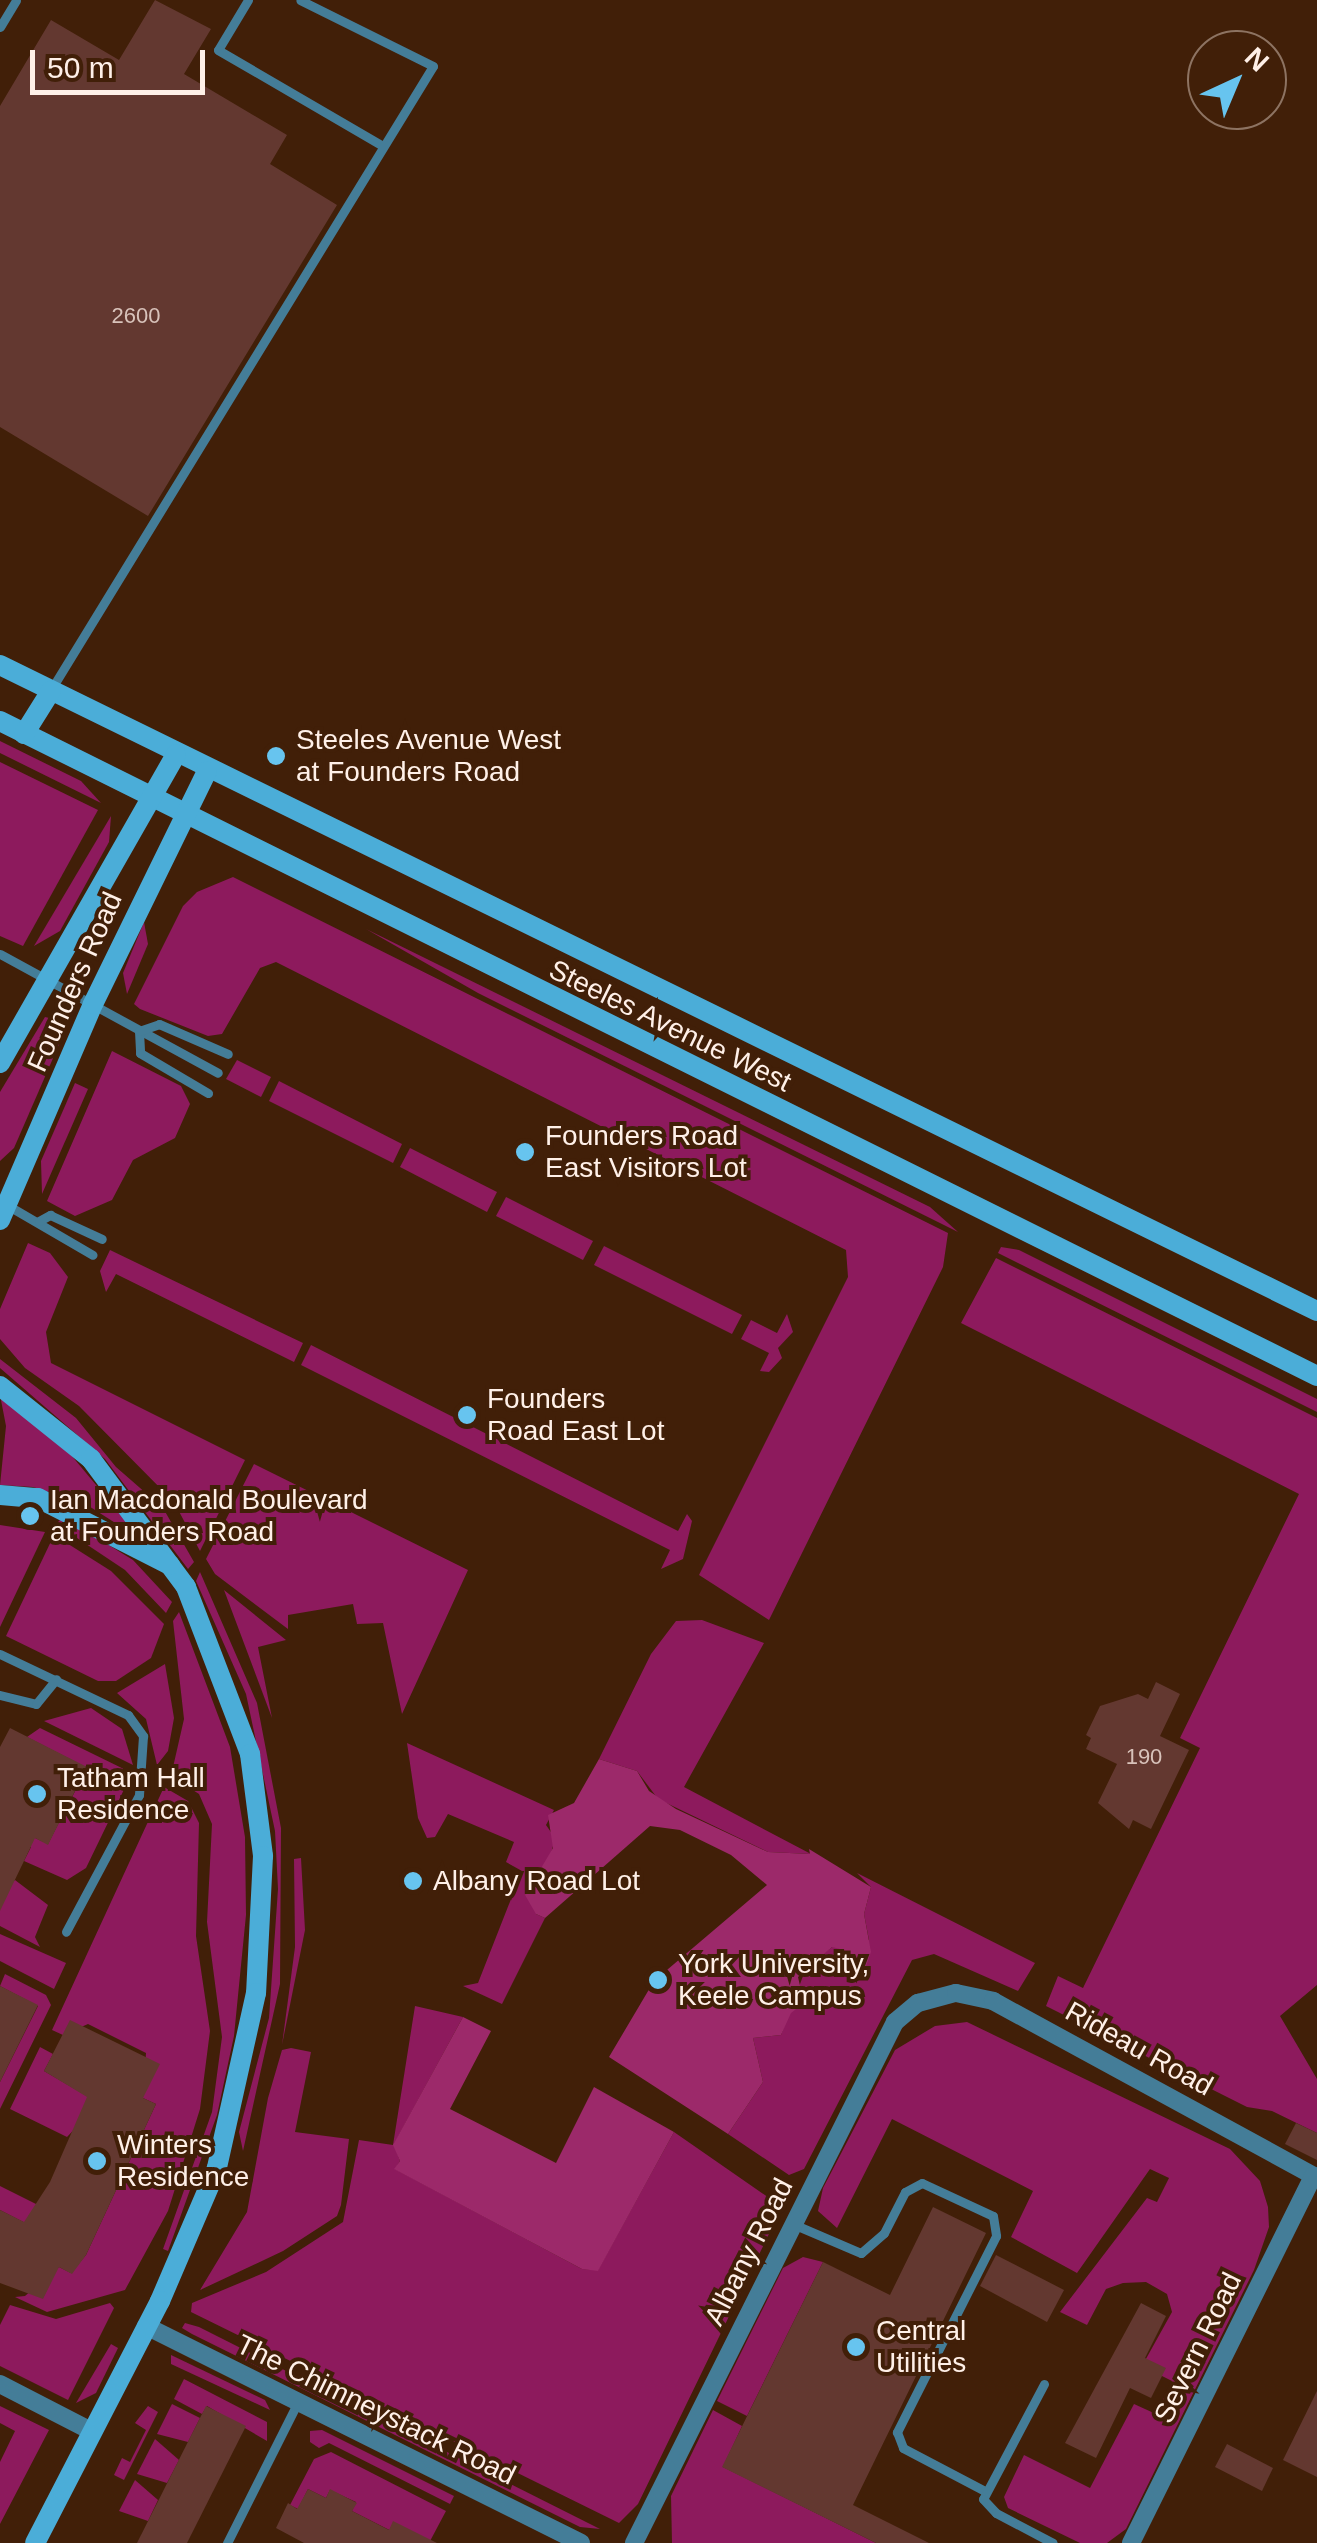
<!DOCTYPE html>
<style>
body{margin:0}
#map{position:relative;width:1317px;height:2543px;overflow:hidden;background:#411f08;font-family:Arial,sans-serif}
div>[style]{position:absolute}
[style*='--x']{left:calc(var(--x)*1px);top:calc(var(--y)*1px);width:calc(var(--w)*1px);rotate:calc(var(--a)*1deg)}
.green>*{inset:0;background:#8d1a5d}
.forest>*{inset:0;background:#9c296a}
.building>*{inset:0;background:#633830}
.lane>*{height:9px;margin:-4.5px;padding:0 4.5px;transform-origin:4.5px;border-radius:4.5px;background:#447d98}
.street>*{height:18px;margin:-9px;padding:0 9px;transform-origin:9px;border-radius:9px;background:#447d98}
.secondary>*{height:20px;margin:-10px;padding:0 10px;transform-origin:10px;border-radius:10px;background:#4badd8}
.dots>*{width:28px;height:28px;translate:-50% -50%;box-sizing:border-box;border:5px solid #411f08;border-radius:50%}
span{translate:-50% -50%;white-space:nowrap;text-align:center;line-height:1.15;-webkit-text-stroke:8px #411f08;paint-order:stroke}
.number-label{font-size:22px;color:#d8c2ba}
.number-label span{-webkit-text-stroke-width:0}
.poi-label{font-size:28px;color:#fff0e8}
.left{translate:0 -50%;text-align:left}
.street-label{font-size:28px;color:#fff0e8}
.north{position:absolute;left:1187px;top:30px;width:100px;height:100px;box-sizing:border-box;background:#411f08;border:2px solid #8d7362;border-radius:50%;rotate:44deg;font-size:28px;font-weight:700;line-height:40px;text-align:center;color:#fff0e8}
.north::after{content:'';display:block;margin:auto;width:35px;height:45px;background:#67c4ef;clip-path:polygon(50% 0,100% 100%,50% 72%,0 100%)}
.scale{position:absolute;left:30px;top:50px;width:175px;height:45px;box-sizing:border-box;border:5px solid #fff0e8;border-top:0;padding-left:12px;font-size:30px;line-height:35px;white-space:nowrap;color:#fff0e8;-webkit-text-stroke:8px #411f08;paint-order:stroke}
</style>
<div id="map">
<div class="green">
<div style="clip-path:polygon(0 741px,81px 781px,101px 803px,0 753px)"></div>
<div style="clip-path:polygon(0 762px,98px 810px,23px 946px,0 936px)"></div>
<div style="clip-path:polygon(111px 816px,109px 842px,60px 931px,34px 946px)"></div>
<div style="clip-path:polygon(233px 877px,948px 1233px,943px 1267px,769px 1620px,699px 1575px,848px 1277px,846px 1250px,276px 962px,260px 968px,222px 1034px,208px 1036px,140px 1009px,134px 1004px,183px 906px,197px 892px)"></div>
<div style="clip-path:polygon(144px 922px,148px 944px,127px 994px,123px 973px)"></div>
<div style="clip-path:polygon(366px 929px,930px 1207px,958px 1232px,478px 993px)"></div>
<div style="clip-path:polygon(45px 1017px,62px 1021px,64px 1033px,14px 1148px,0 1161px,0 1092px)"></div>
<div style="clip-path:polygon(112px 1051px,181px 1086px,190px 1104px,175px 1138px,133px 1160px,112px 1200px,75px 1216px,47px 1201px)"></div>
<div style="clip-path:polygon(237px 1060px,271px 1077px,261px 1097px,226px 1079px)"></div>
<div style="clip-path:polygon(279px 1081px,402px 1144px,393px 1163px,269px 1101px)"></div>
<div style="clip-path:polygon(75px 1083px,88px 1089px,42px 1194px,41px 1161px)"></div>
<div style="clip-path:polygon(410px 1148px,497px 1192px,487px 1212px,400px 1167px)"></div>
<div style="clip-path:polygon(506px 1197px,593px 1241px,583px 1260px,496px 1216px)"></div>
<div style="clip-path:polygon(28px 1243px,50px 1253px,68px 1277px,46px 1332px,51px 1363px,245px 1460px,200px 1551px,174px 1502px,79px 1406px,25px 1368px,0 1339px,0 1309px)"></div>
<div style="clip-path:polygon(604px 1246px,742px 1315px,732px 1334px,594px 1265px)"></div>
<div style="clip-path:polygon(1001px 1247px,1019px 1250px,1317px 1399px,1317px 1412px,998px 1253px)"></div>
<div style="clip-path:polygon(110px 1250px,303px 1343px,294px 1362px,116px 1274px,106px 1292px,100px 1271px)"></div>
<div style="clip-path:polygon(996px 1258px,1317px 1418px,1317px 1985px,1280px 2016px,1317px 2079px,1317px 2133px,1272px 2111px,1247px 2107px,1046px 2006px,1058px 1976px,1083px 1988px,1200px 1748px,1180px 1738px,1299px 1494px,961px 1323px)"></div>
<div style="clip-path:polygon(787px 1314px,793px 1332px,778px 1348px,782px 1358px,769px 1372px,760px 1371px,769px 1353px,741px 1339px,751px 1320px,777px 1333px)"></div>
<div style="clip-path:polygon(311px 1345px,678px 1531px,687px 1514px,692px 1521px,683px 1559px,661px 1569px,670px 1550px,301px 1365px)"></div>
<div style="clip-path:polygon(0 1359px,76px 1418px,116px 1467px,163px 1508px,194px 1562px,188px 1569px,105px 1459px,0 1368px)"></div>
<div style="clip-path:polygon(0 1395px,61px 1443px,142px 1540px,84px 1503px,33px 1487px,0 1485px,6px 1426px)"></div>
<div style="clip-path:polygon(254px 1464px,468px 1570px,402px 1714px,383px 1623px,357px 1624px,353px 1604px,288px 1615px,288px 1629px,215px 1574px,206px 1559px)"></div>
<div style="clip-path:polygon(63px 1517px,133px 1560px,172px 1602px,166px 1613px,125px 1570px,56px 1524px)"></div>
<div style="clip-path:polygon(0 1525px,45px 1532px,0 1627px)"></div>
<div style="clip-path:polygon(54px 1535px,111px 1571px,164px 1624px,151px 1658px,116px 1681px,98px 1681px,6px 1636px)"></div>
<div style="clip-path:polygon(200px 1572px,257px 1703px,281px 1828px,280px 1984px,243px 2151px,239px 2132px,269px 2018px,278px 1889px,275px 1831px,246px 1694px,196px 1581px)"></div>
<div style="clip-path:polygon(224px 1590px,286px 1640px,258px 1647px,272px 1718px)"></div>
<div style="clip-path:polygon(179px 1612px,230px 1747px,245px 1837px,246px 1915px,234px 2036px,217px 2115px,168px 2251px,163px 2249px,212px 2112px,222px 2037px,207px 1922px,212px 1824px,199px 1794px,171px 1776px,184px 1719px,173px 1621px)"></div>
<div style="clip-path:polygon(702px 1620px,764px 1643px,684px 1787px,811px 1854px,768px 1852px,658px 1799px,637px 1771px,599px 1759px,651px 1654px,676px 1621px)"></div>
<div style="clip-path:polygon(165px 1664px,174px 1718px,168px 1751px,157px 1765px,146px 1719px,117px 1693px)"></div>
<div style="clip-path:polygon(91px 1708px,122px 1729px,133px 1765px,44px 1721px)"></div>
<div style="clip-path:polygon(40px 1728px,132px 1773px,86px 1868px,67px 1880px,24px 1861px,31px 1847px,16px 1838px,20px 1831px,48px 1844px,87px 1768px,27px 1737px)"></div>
<div style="clip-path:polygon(407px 1743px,554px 1810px,546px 1825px,555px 1838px,536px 1914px,545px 1918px,502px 2004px,463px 1986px,478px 1983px,522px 1871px,506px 1862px,514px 1842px,448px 1814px,435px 1837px,427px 1838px,418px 1818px)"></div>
<div style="clip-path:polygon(164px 1787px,188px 1801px,199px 1823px,196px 1936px,210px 2031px,200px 2109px,168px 2211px,125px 2290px,47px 2312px,15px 2297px,25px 2296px,59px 2267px,71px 2273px,86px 2255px,156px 2104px,143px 2098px,146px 2053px,88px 2024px,63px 2035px,52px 2030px)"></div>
<div style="clip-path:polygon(301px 1858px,305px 1930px,282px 2045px,295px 1947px,294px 1859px)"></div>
<div style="clip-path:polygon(857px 1873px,1035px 1963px,1018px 1991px,934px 1954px,912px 1960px,804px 2169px,789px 2175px,728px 2134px,763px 2082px,753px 2038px,781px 2035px,806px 1968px,832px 1947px,869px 1940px,864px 1914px,871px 1887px)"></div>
<div style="clip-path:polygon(15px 1880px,48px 1905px,35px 1937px,40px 1947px,0 1926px,0 1893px)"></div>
<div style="clip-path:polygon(0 1934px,66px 1963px,54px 1989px,0 1961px)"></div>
<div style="clip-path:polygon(5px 1974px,46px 1995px,51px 2005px,0 2109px,0 2082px,38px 2006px,0 1986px)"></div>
<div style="clip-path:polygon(415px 2006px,463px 2017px,394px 2144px,400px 2161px,395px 2169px,582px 2269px,598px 2270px,674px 2132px,782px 2207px,638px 2504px,619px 2523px,191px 2312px,192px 2303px,266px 2272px,343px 2222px,359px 2140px,393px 2145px)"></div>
<div style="clip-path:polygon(967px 2022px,1230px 2149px,1260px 2181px,1268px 2207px,1269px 2227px,1254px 2270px,1126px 2529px,1107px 2543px,1080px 2543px,1008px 2508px,1004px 2497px,1024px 2455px,1090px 2488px,1134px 2404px,1156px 2414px,1172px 2381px,1142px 2366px,1172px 2312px,1167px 2294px,1146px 2282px,1123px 2283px,1106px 2289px,1087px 2325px,1060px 2312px,1147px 2198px,1157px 2202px,1169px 2178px,1150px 2169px,1077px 2273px,1011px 2237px,1033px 2191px,892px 2119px,837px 2228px,818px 2211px,823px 2188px,895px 2050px,935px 2026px)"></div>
<div style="clip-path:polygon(40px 2047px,53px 2054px,44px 2071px,99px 2103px,67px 2137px,10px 2109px)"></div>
<div style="clip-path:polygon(291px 2048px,311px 2052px,295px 2132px,349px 2139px,341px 2205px,337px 2216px,283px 2251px,200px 2290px,247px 2212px,268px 2098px,282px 2050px)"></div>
<div style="clip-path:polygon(0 2186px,38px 2205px,37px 2229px,0 2210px)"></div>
<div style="clip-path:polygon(803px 2257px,823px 2262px,747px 2416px,717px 2401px,783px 2268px)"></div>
<div style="clip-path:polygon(110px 2303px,114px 2308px,68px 2400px,0 2366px,0 2325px,10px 2305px,56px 2319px)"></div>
<div style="clip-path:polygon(185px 2323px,199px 2327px,600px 2529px,580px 2527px,192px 2334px,182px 2328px)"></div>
<div style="clip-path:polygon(111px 2344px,118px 2348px,96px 2393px,76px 2403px)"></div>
<div style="clip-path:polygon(171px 2355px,265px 2400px,270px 2410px,171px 2364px)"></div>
<div style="clip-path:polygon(184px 2379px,267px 2422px,267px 2441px,207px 2406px,202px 2414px,174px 2399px)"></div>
<div style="clip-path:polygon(172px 2404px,200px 2418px,188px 2442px,157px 2434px)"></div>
<div style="clip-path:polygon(0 2406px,49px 2430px,0 2524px,0 2462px,15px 2431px,0 2423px)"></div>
<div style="clip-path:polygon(148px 2406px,158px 2412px,124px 2480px,114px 2475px,122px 2458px,130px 2462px,146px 2430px,135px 2423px)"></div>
<div style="clip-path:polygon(713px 2410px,742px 2426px,723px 2467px,876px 2543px,672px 2543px,671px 2496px)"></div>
<div style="clip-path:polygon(322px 2430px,454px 2496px,450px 2504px,329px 2443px,319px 2448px,310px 2442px,310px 2431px)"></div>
<div style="clip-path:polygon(155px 2439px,179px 2460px,167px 2483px,137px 2474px)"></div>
<div style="clip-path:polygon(331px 2452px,446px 2511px,429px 2543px,415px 2543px,352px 2511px,356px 2502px,330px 2490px,326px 2498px,308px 2489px,298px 2509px,290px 2505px,314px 2459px)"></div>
<div style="clip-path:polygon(135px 2480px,158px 2500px,148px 2521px,119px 2511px)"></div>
</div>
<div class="forest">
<div style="clip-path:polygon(599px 1759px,637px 1771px,649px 1791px,676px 1809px,768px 1852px,810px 1854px,809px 1849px,871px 1887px,864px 1914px,871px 1952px,866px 1966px,854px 1966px,844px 1950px,832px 1947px,798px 1977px,804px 2003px,791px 2013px,781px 2035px,753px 2038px,763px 2082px,728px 2134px,609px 2057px,654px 1981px,767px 1885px,731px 1855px,680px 1830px,650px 1826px,545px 1918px,536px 1914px,525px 1895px,553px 1848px,548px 1815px,574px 1803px)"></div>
<div style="clip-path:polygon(463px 2017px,491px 2031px,450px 2109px,556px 2163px,594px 2087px,674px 2132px,598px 2271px,582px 2269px,394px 2169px,400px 2161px,393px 2145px)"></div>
</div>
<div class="building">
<div style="clip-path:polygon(155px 0,211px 29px,184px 74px,287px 135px,270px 164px,337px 205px,148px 516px,0 427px,0 106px,51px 20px,119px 60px)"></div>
<div style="clip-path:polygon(1156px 1682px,1180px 1694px,1160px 1736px,1189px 1750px,1151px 1829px,1133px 1820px,1129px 1829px,1098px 1803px,1117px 1764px,1086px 1749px,1091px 1738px,1086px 1735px,1100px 1706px,1138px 1694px,1148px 1699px)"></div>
<div style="clip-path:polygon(10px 1728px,87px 1767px,48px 1845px,35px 1838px,0 1911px,0 1747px)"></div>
<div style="clip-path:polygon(0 1986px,38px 2005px,0 2082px)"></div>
<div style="clip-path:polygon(70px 2020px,160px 2064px,143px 2098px,156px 2104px,86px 2255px,72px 2274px,59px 2267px,43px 2299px,0 2283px,0 2210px,24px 2222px,50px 2182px,87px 2097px,44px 2071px)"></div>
<div style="clip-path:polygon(1296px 2123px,1317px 2133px,1317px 2160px,1285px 2144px)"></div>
<div style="clip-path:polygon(933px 2207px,986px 2233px,853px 2505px,929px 2543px,876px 2543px,722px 2467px,823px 2262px,890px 2295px)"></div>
<div style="clip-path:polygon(996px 2255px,1064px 2290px,1047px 2322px,980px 2286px)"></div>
<div style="clip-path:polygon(1141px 2303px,1166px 2316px,1145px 2358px,1166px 2368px,1151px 2398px,1130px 2388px,1096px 2458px,1065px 2443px)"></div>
<div style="clip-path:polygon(1317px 2391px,1317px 2477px,1283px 2460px)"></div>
<div style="clip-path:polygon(206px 2406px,246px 2426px,187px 2543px,137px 2543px)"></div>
<div style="clip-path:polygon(1227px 2444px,1273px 2468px,1262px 2491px,1215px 2467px)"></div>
<div style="clip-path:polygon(308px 2489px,326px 2498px,330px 2489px,357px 2503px,352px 2511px,389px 2530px,393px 2521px,437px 2543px,304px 2543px,276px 2528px,288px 2503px,297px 2509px)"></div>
</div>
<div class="lane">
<div style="--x:248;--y:0;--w:58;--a:121"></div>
<div style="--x:218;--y:50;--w:191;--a:30.2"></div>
<div style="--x:0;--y:27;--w:31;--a:-59"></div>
<div style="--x:52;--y:688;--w:729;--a:-58.51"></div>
<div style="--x:433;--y:66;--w:148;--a:-153.6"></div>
<div style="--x:0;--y:954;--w:248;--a:28.6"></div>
<div style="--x:139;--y:1031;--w:22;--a:87"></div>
<div style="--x:140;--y:1053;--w:79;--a:30.5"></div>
<div style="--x:139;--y:1031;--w:21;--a:-19"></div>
<div style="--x:159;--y:1024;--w:75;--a:23.5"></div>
<div style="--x:7;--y:1205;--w:99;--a:30.2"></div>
<div style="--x:39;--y:1221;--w:13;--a:-29"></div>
<div style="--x:50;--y:1215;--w:57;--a:24.8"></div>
<div style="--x:0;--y:1654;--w:142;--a:25.5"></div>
<div style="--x:128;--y:1715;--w:26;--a:54"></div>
<div style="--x:143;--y:1736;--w:59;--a:93.9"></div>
<div style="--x:139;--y:1795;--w:155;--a:118.1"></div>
<div style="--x:0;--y:1695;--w:37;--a:14"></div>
<div style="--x:36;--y:1704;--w:32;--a:-51"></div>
<div style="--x:793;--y:2224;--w:74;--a:23.1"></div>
<div style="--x:861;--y:2253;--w:30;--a:-41"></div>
<div style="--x:884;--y:2233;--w:46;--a:-62.9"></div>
<div style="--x:905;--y:2192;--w:19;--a:-28"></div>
<div style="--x:922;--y:2183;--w:78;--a:24.9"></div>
<div style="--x:993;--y:2216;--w:20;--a:81"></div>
<div style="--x:996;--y:2236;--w:220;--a:116.8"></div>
<div style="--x:897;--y:2432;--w:17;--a:69"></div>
<div style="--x:903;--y:2448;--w:93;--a:27.7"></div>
<div style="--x:1044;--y:2384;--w:130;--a:117.9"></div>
<div style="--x:983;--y:2499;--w:19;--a:47"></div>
<div style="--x:996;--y:2513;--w:64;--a:27.8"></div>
<div style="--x:227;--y:2543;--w:158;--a:-63.3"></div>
</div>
<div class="street">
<div style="--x:146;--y:2326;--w:486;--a:26.5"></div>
<div style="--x:0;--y:2384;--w:102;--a:27.3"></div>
<div style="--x:634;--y:2543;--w:583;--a:-63.39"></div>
<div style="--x:895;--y:2022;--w:30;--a:-40"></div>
<div style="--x:918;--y:2003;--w:39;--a:-15"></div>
<div style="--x:956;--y:1993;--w:38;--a:12"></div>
<div style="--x:993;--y:2001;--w:369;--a:28.6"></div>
<div style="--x:1131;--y:2543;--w:410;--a:-63.6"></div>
</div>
<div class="secondary">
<div style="--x:0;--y:665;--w:1467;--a:26.13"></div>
<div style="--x:0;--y:721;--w:1471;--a:26.44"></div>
<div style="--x:24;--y:734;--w:51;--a:-57.9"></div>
<div style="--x:0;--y:1063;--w:355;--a:-60.3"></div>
<div style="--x:0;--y:1220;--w:235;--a:-66.7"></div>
<div style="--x:93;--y:1004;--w:259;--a:-63.9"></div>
<div style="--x:0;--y:1386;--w:117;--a:38.7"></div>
<div style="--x:91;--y:1459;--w:159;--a:53.4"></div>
<div style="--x:186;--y:1587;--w:179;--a:69"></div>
<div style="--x:250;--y:1754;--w:103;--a:82.7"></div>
<div style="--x:263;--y:1856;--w:137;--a:92.9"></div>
<div style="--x:256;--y:1993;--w:179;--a:102.6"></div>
<div style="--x:217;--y:2168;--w:145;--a:113.2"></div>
<div style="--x:160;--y:2301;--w:272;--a:117.3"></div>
<div style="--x:0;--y:1495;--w:38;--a:5"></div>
<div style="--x:38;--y:1498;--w:148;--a:26.9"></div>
</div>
<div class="dots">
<div style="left:276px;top:756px;background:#67c4ef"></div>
<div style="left:525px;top:1152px;background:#67c4ef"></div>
<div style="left:467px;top:1415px;background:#67c4ef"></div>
<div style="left:30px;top:1516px;background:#67c4ef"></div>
<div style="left:37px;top:1794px;background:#67c4ef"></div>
<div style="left:413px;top:1881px;background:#67c4ef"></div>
<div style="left:658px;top:1980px;background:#67c4ef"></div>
<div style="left:97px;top:2161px;background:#67c4ef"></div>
<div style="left:856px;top:2347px;background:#67c4ef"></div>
</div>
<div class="number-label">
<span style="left:136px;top:316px">2600</span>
<span style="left:1144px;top:1757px">190</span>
</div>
<div class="poi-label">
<span class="left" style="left:296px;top:756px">Steeles Avenue West<br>at Founders Road</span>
<span class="left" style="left:545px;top:1152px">Founders Road<br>East Visitors Lot</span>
<span class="left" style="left:487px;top:1415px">Founders<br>Road East Lot</span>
<span class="left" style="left:50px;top:1516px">Ian Macdonald Boulevard<br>at Founders Road</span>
<span class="left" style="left:57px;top:1794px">Tatham Hall<br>Residence</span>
<span class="left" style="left:433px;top:1881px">Albany Road Lot</span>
<span class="left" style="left:678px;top:1980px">York University,<br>Keele Campus</span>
<span class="left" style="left:117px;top:2161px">Winters<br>Residence</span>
<span class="left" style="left:876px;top:2347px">Central<br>Utilities</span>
</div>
<div class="street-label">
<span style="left:75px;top:982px;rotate:-66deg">Founders Road</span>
<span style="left:670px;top:1026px;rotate:26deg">Steeles Avenue West</span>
<span style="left:1139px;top:2049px;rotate:29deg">Rideau Road</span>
<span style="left:749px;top:2252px;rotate:-63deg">Albany Road</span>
<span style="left:1198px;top:2348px;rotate:-64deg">Severn Road</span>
<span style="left:376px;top:2410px;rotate:26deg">The Chimneystack Road</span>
</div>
<div class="north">N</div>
<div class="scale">50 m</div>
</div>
